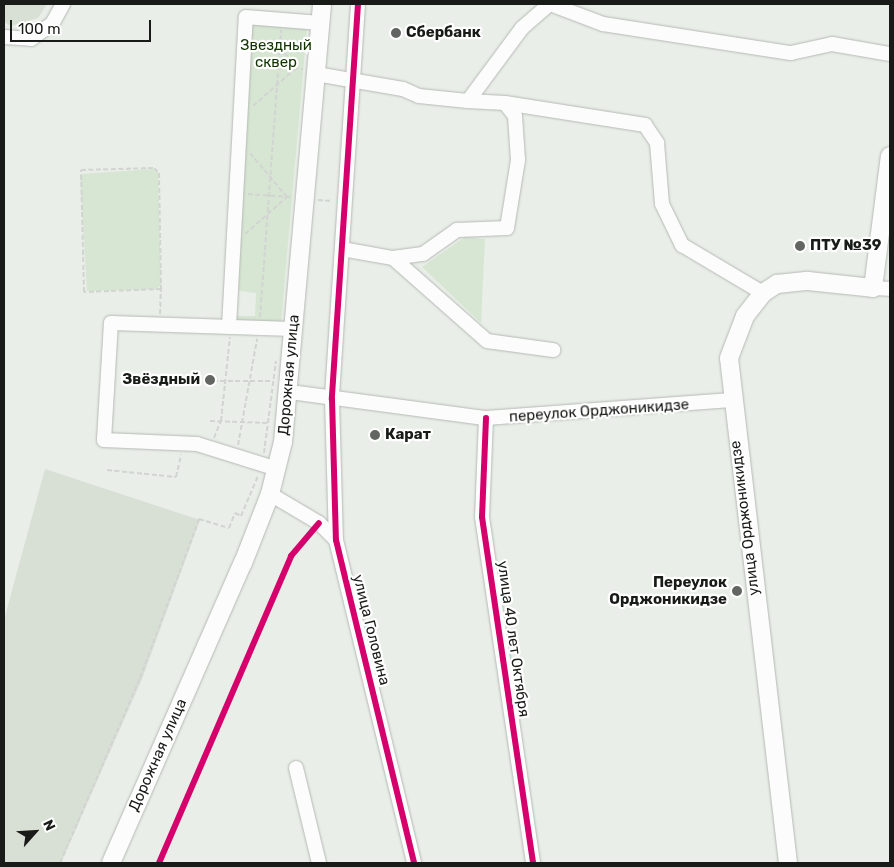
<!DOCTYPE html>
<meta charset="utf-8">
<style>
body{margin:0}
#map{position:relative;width:894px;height:867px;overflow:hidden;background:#e9eee8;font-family:Rubik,sans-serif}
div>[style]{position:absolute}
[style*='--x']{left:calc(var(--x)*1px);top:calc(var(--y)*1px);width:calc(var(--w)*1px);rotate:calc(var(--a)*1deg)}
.built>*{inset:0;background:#d8e0d5}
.green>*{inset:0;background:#d7e6d3}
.path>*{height:2px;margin-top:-1px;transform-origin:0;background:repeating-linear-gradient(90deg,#d2d4d2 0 5px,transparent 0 7.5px)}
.roads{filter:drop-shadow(0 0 1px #b5b9b4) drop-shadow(0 0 1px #b5b9b4)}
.minor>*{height:14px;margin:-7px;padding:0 7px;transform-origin:7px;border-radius:7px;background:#fcfcfc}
.major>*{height:18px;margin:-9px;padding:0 9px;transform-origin:9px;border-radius:9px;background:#fcfcfc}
.cycleway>*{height:6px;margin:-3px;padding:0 3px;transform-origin:3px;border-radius:3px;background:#d6006c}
.dots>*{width:14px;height:14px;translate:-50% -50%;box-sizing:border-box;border:2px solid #fff;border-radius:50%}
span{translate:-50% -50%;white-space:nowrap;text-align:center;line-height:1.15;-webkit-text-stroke:4.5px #fff;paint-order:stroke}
.poi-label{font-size:15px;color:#191b18;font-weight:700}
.left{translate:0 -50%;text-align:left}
.right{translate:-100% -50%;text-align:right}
.park-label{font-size:15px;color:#103400}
.street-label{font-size:15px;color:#191b18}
.frame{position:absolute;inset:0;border:5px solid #191b18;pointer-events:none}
.north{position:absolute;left:10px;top:807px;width:50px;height:50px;-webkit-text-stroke:4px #fff;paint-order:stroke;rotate:64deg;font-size:14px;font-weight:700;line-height:20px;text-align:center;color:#191b18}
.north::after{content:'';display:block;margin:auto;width:18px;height:22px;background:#191b18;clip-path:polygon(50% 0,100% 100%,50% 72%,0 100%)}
.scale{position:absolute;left:10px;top:20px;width:141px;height:22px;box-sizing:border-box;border:2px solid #191b18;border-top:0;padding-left:6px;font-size:15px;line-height:18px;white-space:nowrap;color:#191b18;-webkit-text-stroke:4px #fff;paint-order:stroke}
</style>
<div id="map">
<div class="built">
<div style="clip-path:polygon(4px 4px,47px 4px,38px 18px,11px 26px,4px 22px)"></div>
<div style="clip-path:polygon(45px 469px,200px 520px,142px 679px,61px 863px,5px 863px,4px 620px)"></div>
</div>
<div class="green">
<div style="clip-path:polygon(250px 23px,307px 28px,281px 323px,234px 321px,235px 316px,255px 316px,256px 293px,233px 290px)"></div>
<div style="clip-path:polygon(154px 169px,158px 173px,161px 285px,157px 289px,87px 291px,80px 174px)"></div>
<div style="clip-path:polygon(465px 237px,485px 239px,481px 323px,422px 267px)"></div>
</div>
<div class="path">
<div style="--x:256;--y:66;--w:47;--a:3.7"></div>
<div style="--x:253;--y:106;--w:57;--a:-41.5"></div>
<div style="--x:296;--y:68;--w:26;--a:-127"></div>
<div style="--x:154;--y:168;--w:7;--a:45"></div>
<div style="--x:159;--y:173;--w:116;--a:89"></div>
<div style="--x:161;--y:289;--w:77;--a:177.8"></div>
<div style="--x:84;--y:292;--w:122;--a:-91.4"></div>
<div style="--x:81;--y:170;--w:73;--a:-1.6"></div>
<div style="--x:248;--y:194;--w:43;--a:4"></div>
<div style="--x:318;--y:200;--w:15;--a:4"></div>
<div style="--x:245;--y:234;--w:56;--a:-41.4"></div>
<div style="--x:287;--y:197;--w:57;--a:-130.1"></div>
<div style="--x:160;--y:314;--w:25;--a:-88"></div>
<div style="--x:260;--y:317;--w:288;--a:-85.8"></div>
<div style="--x:213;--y:381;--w:60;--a:0"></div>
<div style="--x:210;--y:421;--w:58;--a:2"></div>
<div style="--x:214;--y:438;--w:18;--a:-68"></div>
<div style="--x:221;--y:421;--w:84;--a:-83.9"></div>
<div style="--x:238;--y:445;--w:108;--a:-79.8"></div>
<div style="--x:264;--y:453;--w:93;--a:-82.6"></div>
<div style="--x:107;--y:470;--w:69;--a:5.8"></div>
<div style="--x:176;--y:477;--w:23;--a:-77"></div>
<div style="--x:60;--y:863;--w:202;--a:-66.6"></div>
<div style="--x:140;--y:678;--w:170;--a:-69.6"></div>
<div style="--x:199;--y:519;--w:31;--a:17"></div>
<div style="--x:229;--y:528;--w:16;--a:-68"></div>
<div style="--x:235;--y:513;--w:7;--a:27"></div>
<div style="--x:241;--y:516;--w:43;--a:-67"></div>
</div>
<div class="roads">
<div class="minor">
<div style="--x:358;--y:4;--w:396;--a:93.8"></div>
<div style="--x:332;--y:399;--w:141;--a:88.4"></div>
<div style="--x:336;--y:540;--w:332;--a:76.4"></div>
<div style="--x:4;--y:37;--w:27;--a:4"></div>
<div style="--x:31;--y:39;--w:26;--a:-36"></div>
<div style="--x:52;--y:24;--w:23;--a:-61"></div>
<div style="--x:316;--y:74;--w:88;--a:9.8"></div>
<div style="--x:403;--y:89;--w:17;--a:24"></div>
<div style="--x:419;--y:96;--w:49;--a:5.8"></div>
<div style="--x:468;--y:101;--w:91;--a:-53.5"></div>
<div style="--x:522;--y:28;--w:37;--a:-41"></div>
<div style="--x:550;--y:4;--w:57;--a:20.7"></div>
<div style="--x:603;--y:24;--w:190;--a:8.8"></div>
<div style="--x:791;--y:53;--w:42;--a:-12.4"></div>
<div style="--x:832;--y:44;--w:59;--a:9.8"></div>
<div style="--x:505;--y:103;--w:142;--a:8.9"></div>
<div style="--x:645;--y:125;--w:22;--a:56"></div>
<div style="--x:657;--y:143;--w:61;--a:85.3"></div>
<div style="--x:662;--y:204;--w:46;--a:64"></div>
<div style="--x:682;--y:245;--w:94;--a:30.7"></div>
<div style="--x:342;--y:249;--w:52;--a:10"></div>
<div style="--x:393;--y:258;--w:30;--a:-8"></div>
<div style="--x:423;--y:254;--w:42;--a:-35.2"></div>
<div style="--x:457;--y:230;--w:50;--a:-2.3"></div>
<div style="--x:507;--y:228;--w:69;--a:-80.8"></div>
<div style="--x:518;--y:160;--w:44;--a:-93.9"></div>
<div style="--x:515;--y:116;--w:16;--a:-128"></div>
<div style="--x:505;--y:103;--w:37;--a:-177"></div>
<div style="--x:393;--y:258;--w:125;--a:41.4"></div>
<div style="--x:487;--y:341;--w:67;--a:7.8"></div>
<div style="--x:873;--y:288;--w:17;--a:3"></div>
<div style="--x:229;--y:327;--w:310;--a:-86.9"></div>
<div style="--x:246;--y:17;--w:74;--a:4.6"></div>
<div style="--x:290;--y:392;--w:198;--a:7.6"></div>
<div style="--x:486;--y:418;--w:246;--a:-4.2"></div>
<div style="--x:486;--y:418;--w:99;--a:92.3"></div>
<div style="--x:482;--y:517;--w:350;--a:81.6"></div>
<div style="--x:274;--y:468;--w:81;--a:-162.7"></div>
<div style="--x:197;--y:444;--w:93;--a:-177.5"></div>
<div style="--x:104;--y:440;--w:117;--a:-86.6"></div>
<div style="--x:111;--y:323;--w:182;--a:1.9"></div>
<div style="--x:270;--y:494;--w:57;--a:30.6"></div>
<div style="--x:319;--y:523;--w:24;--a:45"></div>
<div style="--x:296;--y:768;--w:98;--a:76.4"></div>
</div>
<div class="major">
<div style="--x:111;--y:863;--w:328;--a:-66.3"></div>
<div style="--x:243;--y:563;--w:74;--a:-68.6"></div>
<div style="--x:270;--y:494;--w:54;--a:-76"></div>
<div style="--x:283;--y:442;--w:440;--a:-84.9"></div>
<div style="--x:788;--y:863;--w:508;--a:-96.66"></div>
<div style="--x:729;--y:358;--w:45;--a:-69.1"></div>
<div style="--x:745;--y:316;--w:29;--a:-52"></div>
<div style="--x:763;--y:293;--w:17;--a:-33"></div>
<div style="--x:777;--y:284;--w:31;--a:-6"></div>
<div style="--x:808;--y:281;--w:65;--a:6.1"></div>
<div style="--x:873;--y:288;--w:133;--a:-82.7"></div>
</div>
</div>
<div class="cycleway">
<div style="--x:358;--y:4;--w:396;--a:93.8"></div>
<div style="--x:332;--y:399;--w:141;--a:88.4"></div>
<div style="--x:336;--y:540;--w:332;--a:76.4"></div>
<div style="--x:486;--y:418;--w:99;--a:92.3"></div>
<div style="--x:482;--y:517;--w:350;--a:81.6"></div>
<div style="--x:159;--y:863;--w:334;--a:-66.7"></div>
<div style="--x:291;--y:556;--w:43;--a:-49.7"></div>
</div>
<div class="dots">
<div style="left:396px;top:33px;background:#626561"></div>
<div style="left:800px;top:246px;background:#626561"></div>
<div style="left:210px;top:380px;background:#626561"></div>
<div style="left:375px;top:435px;background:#626561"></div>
<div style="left:737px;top:591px;background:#626561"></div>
</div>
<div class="poi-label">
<span class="left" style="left:406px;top:33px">Сбербанк</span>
<span class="left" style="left:810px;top:246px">ПТУ №39</span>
<span class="right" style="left:200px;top:380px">Звёздный</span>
<span class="left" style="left:385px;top:435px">Карат</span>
<span class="right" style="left:727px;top:591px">Переулок<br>Орджоникидзе</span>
</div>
<div class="park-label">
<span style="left:276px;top:54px">Звездный<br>сквер</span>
</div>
<div class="street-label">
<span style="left:289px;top:375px;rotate:-85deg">Дорожная улица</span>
<span style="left:599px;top:411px;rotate:-4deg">переулок Орджоникидзе</span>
<span style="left:745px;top:518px;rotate:-97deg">улица Орджоникидзе</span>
<span style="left:371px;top:630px;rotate:76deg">улица Головина</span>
<span style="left:513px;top:639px;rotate:82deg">улица 40 лет Октября</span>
<span style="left:158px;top:755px;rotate:-66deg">Дорожная улица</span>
</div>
<div class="frame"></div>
<div class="north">N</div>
<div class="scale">100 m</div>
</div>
